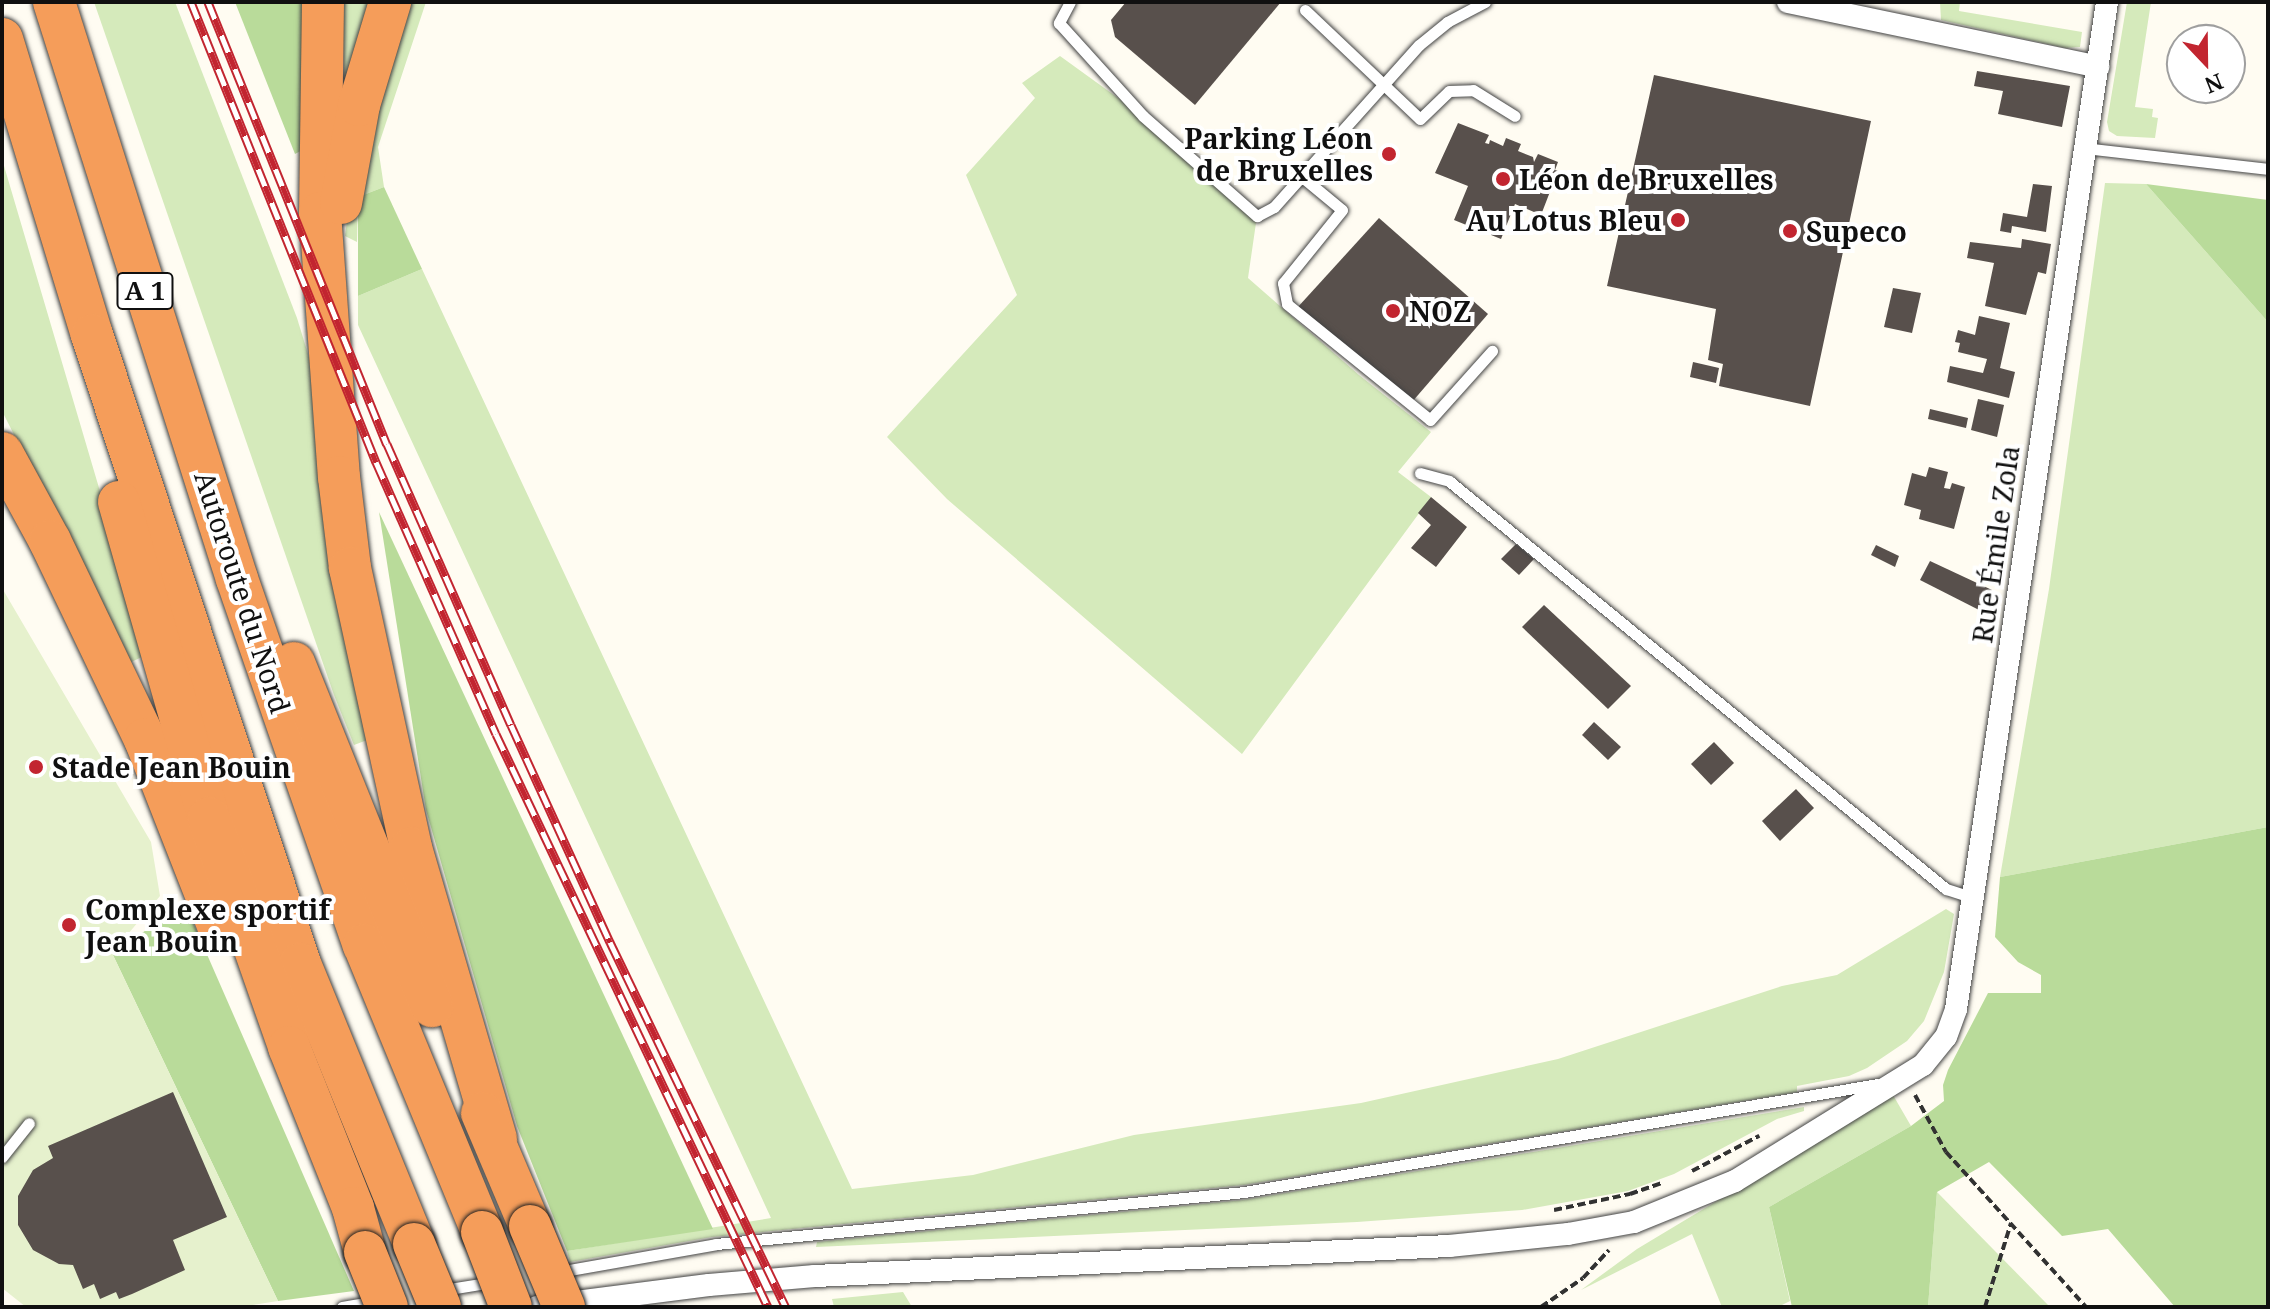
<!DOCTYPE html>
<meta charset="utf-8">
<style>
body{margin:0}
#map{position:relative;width:2270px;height:1309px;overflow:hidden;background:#fffcf2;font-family:"Noto Serif",serif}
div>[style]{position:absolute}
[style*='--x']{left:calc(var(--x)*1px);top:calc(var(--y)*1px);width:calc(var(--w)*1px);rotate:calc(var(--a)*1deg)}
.green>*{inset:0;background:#d5eabb}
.forest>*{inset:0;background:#b9db9a}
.pitch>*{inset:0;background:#e6f1cd}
.building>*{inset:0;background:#58504c}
.path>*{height:4px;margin-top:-2px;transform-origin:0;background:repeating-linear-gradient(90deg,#323232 0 8px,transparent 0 12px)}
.roads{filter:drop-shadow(0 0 2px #434343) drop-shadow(0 0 2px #434343)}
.service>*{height:11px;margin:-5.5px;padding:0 5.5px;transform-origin:5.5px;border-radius:5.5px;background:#fff}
.minor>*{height:22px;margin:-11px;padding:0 11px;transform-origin:11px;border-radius:11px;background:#fff}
.motorway>*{height:42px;margin:-21px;padding:0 21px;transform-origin:21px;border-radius:21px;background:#f59d5a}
.rail>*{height:9px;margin-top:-4.5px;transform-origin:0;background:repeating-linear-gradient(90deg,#fff 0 18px,#c22530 0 36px);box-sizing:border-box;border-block:2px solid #c22530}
.bridges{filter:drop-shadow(0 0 2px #212121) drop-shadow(0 0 2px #212121)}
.motorway-bridge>*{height:42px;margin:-21px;padding:0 21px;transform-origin:21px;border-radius:21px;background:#f59d5a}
.dots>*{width:22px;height:22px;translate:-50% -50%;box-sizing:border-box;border:4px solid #fff;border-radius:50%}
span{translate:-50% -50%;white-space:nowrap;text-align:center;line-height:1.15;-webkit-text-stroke:8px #fff;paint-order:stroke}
.shield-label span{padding:2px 6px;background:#fff;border:2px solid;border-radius:6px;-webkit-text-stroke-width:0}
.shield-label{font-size:26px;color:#101010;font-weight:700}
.poi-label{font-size:28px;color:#101010;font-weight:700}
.right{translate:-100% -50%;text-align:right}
.left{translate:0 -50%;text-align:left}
.street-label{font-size:28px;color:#101010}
.frame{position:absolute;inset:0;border:4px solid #101010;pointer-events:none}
.north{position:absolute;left:2166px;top:24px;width:80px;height:80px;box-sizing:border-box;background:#fff;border:2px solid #9f9f9f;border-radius:50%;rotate:158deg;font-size:22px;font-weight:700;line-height:32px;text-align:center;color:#101010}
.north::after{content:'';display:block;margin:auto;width:28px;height:36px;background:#c22530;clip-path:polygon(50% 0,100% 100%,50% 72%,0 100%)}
</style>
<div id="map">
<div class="green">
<div style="clip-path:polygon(94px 2px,175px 2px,297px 318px,315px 377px,370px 739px,354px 745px,334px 695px)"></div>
<div style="clip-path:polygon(342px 2px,371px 2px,345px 98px)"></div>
<div style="clip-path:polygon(403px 2px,426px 2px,378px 147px,384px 187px,358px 197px,357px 242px,345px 236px,351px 190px)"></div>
<div style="clip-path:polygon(1940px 2px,1960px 2px,1959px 11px,2082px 32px,2080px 47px,2065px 48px,1941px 20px)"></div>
<div style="clip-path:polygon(2127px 2px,2151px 2px,2135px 107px,2153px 109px,2152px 117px,2158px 118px,2155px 138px,2117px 136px,2109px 131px,2107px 122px)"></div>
<div style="clip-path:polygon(1060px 56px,1143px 116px,1257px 216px,1248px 278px,1359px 375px,1431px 432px,1398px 472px,1431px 497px,1242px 754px,947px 499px,887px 437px,1017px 295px,966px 175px,1035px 98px,1022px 83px)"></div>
<div style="clip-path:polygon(2px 159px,148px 654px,123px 666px,92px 589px,2px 411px)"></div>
<div style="clip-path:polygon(2105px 183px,2146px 184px,2268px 322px,2268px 827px,2000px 877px,2049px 589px)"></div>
<div style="clip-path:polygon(422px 269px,852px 1189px,973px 1175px,1134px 1135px,1361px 1103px,1558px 1059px,1782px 986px,1837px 975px,1946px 909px,1954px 914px,1944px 972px,1924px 1021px,1907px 1041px,1867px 1068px,1849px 1076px,1797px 1086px,1797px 1092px,1244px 1185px,712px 1237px,570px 1262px,567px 1251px,771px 1218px,358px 325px,358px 296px)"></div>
<div style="clip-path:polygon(1893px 1095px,1911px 1126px,1769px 1207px,1790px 1301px,1778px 1307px,1722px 1307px,1692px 1234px,1581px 1290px,1637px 1249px)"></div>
<div style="clip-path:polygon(1804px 1107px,1804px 1111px,1777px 1119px,1674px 1174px,1628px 1191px,1522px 1210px,1357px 1222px,816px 1247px,817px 1242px,1243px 1200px)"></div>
<div style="clip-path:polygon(1937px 1192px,2050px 1307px,1928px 1307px)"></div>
<div style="clip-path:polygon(903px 1292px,912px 1307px,834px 1307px,832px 1299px)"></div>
</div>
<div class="forest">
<div style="clip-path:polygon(235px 2px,304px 2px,310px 146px,295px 154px)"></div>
<div style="clip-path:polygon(2146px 184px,2268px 200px,2268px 322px)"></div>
<div style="clip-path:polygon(384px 187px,422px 269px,358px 296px,358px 197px)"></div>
<div style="clip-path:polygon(379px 512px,713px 1229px,567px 1251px,517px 1126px,426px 810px)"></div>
<div style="clip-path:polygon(2268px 827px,2268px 1307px,2175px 1307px,2108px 1229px,2062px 1236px,1989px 1162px,1937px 1192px,1928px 1307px,1792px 1307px,1769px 1207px,1911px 1126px,1944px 1101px,1943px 1085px,1948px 1070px,1988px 993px,2041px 993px,2041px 975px,2018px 962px,1995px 937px,2000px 877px)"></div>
<div style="clip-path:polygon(185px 904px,354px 1291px,278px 1301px,112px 953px)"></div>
</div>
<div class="pitch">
<div style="clip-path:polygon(2px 588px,151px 842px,160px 896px,112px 953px,278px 1301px,240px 1307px,26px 1307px,2px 1288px)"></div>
</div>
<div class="building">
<div style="clip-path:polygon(1126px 2px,1281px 2px,1195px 105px,1115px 37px,1111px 20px)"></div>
<div style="clip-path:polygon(1977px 71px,2070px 86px,2062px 127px,1998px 114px,2003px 91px,1974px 86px)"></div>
<div style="clip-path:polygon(1654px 75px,1871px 121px,1810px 406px,1719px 386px,1723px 364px,1708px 360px,1716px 309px,1607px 286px)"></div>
<div style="clip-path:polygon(1458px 123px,1489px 135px,1485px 143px,1489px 144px,1490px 140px,1503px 146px,1506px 138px,1521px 144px,1518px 151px,1533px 157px,1534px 162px,1538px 154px,1558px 162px,1555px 170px,1558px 171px,1541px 215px,1515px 204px,1501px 239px,1454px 220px,1468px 186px,1435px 173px)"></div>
<div style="clip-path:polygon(2033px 184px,2052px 186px,2046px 232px,2012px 226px,2011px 233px,2000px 231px,2003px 213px,2027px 217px)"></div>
<div style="clip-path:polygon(1379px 218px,1488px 314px,1412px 402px,1297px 308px)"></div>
<div style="clip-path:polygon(2022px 239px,2051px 244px,2046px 274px,2038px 272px,2026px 315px,1985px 306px,1994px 263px,1967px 258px,1970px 242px,2021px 248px)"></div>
<div style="clip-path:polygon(1893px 288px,1921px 293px,1912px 333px,1884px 327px)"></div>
<div style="clip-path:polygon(1979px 316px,2010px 323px,2000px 368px,2015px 372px,2009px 398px,1947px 382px,1950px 366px,1983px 373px,1987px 359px,1958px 352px,1960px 343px,1955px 342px,1958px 330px,1975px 335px)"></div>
<div style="clip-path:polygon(1693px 362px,1719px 368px,1716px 383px,1690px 377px)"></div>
<div style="clip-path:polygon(1978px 399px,2004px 405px,1997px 437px,1971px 430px)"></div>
<div style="clip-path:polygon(1930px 409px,1968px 418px,1966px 428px,1928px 419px)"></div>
<div style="clip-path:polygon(1929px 467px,1948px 472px,1944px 488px,1950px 489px,1952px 483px,1965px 487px,1954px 529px,1919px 519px,1921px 510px,1904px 505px,1912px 473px,1926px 477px)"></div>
<div style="clip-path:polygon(1431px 497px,1467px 527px,1436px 567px,1411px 548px,1431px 525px,1418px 513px)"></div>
<div style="clip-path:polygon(1516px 544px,1534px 559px,1519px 575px,1501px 559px)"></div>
<div style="clip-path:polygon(1876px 545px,1899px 556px,1895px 567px,1871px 555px)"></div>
<div style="clip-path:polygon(1930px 561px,1992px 590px,1981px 611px,1920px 580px)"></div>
<div style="clip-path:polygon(1544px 605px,1631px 686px,1608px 709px,1522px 627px)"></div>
<div style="clip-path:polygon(1594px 722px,1621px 747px,1608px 760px,1582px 735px)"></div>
<div style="clip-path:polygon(1714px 742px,1734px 763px,1711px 785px,1691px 764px)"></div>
<div style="clip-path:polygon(1796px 789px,1814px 808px,1780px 841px,1762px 821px)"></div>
<div style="clip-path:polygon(173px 1092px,227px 1217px,173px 1240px,185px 1270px,132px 1294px,119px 1299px,116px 1292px,100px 1299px,94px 1284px,83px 1289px,73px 1265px,59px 1264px,33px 1250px,18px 1225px,18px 1196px,33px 1170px,53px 1158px,48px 1146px)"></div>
</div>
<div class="path">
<div style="--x:1915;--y:1095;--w:65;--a:61.5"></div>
<div style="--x:1946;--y:1152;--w:209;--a:47.9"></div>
<div style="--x:1692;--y:1171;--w:76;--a:-27.6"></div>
<div style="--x:1554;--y:1210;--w:78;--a:-11.9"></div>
<div style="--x:1630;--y:1194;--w:34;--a:-19"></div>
<div style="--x:1541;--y:1307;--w:51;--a:-34.6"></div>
<div style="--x:1583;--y:1278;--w:38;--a:-47"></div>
<div style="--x:1985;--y:1307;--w:88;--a:-72.8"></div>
</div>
<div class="roads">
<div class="service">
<div style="--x:1070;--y:2;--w:24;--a:118"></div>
<div style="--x:1059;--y:23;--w:125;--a:47.9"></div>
<div style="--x:1143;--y:116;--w:152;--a:41.3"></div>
<div style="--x:1257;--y:216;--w:19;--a:-28"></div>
<div style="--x:1274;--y:207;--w:217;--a:-48.2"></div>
<div style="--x:1419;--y:45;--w:36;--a:-39"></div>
<div style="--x:1447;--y:22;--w:43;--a:-27.8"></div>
<div style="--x:1305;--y:10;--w:158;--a:43.5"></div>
<div style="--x:1420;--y:119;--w:40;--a:-44"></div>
<div style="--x:1449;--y:91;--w:24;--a:-2"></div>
<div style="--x:1473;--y:90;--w:49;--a:31.8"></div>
<div style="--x:2084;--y:148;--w:185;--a:6.5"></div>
<div style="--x:1301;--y:176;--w:53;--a:39.7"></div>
<div style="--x:1342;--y:210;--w:94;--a:128.9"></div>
<div style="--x:1283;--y:283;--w:21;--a:79"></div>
<div style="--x:1287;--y:304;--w:184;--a:39"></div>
<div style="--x:1430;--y:420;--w:93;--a:-48.1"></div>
<div style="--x:1420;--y:473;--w:30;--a:15"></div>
<div style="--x:1449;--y:481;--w:643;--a:39.38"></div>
<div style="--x:1946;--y:889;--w:28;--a:18"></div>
<div style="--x:2;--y:1157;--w:43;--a:-51.5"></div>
<div style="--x:558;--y:1272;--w:160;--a:-10"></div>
<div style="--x:716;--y:1244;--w:531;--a:-5.62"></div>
<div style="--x:1244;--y:1192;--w:643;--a:-9.67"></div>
<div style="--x:443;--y:1290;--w:51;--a:-9.1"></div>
<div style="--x:342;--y:1307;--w:34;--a:-10"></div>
</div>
<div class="minor">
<div style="--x:1788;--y:2;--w:317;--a:11.8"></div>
<div style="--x:537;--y:1307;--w:173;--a:-7.3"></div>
<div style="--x:709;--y:1285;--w:106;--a:-4.9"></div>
<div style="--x:815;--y:1276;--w:635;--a:-2.71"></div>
<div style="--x:1449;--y:1246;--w:120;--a:-5.8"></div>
<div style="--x:1568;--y:1234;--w:67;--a:-10.3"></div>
<div style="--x:1634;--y:1222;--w:109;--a:-22.1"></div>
<div style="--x:1735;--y:1181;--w:221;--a:-31.7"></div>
<div style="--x:1923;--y:1065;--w:36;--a:-51"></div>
<div style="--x:1946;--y:1037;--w:30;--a:-70"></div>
<div style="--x:1956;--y:1009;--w:1018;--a:-81.47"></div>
</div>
<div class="motorway">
<div style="--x:54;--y:2;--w:605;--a:72.4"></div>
<div style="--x:237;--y:579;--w:387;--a:70.9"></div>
<div style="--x:364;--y:945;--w:310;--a:67.6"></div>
<div style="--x:323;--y:2;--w:211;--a:90.8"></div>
<div style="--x:320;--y:213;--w:265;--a:85.9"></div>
<div style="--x:339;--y:477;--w:92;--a:83.1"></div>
<div style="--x:350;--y:568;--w:287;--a:77.7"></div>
<div style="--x:411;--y:848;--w:303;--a:73.7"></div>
<div style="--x:2;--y:39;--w:309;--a:73.1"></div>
<div style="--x:92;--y:335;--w:662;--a:71.7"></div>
<div style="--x:300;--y:964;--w:302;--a:67.8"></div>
<div style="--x:341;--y:203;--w:100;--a:-79.6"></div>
<div style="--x:359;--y:105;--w:108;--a:-73.2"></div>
<div style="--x:2;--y:453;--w:100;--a:61.4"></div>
<div style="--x:50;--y:541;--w:220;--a:64.4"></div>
<div style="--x:145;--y:739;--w:203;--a:68.6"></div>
<div style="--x:119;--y:502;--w:329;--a:74.1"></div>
<div style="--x:209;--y:818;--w:243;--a:70.7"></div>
<div style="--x:289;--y:1047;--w:173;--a:68.3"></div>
<div style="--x:353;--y:1208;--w:46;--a:74.7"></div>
<div style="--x:294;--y:663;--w:370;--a:68.1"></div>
<div style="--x:482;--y:1113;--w:123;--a:67"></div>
</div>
</div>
<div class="rail">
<div style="--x:191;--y:2;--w:496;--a:68.1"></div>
<div style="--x:376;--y:462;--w:297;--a:66.2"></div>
<div style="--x:496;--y:734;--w:634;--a:64.61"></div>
<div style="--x:208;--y:2;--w:477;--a:68"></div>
<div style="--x:387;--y:444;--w:307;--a:66.2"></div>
<div style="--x:511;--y:725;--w:239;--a:65.5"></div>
<div style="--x:610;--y:942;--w:405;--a:64.3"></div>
</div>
<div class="bridges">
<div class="motorway-bridge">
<div style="--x:530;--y:1226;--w:88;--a:67.2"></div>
<div style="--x:482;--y:1232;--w:80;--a:68.9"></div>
<div style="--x:414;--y:1244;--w:68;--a:67.6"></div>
<div style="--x:365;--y:1252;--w:59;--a:68.2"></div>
</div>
</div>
<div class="dots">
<div style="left:1389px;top:154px;background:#c22530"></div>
<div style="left:1503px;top:179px;background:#c22530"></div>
<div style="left:1678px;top:220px;background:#c22530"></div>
<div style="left:1790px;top:231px;background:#c22530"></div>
<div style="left:1393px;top:311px;background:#c22530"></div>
<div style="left:36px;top:767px;background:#c22530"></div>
<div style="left:69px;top:925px;background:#c22530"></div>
</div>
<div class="shield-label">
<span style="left:145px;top:291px">A 1</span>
</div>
<div class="poi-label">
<span class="right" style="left:1373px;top:154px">Parking Léon<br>de Bruxelles</span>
<span class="left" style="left:1519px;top:179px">Léon de Bruxelles</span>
<span class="right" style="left:1662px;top:220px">Au Lotus Bleu</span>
<span class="left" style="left:1806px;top:231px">Supeco</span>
<span class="left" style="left:1409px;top:311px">NOZ</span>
<span class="left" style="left:52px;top:767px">Stade Jean Bouin</span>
<span class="left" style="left:85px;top:925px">Complexe sportif<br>Jean Bouin</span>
</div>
<div class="street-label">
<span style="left:1995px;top:544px;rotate:-82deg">Rue Émile Zola</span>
<span style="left:243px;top:592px;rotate:72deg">Autoroute du Nord</span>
</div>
<div class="frame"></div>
<div class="north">N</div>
</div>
